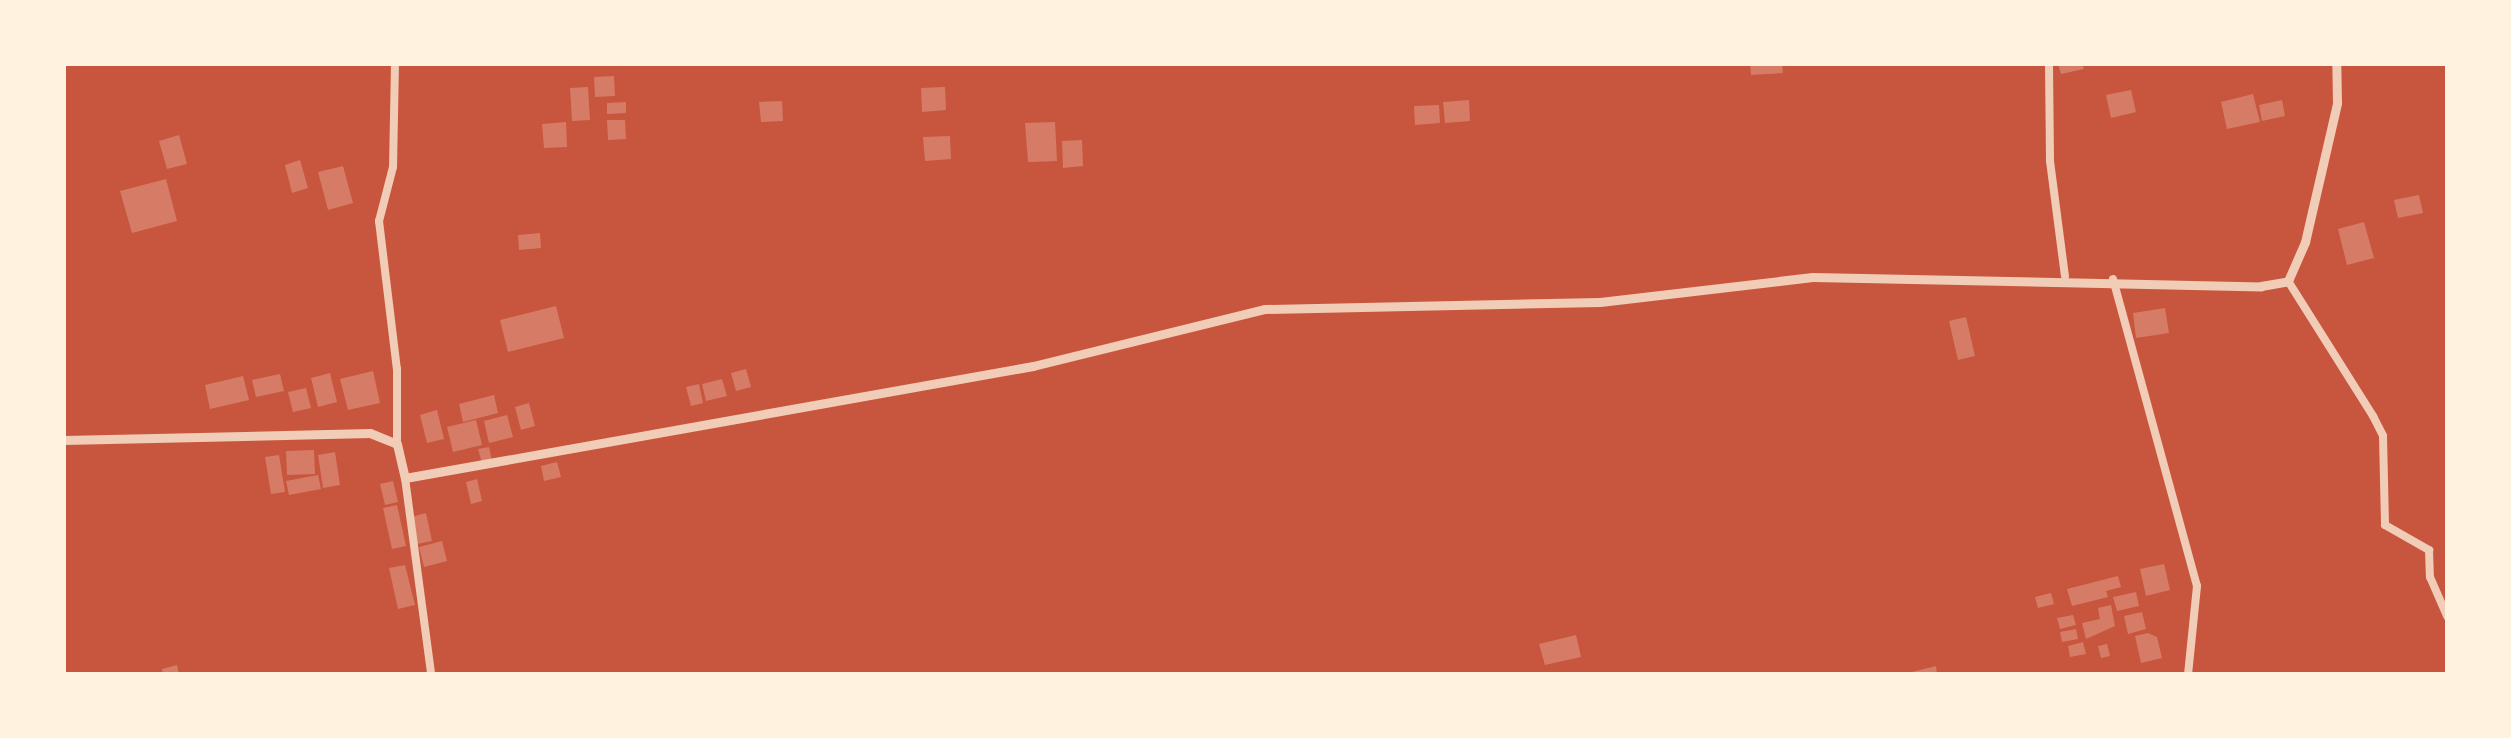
<!DOCTYPE html>
<style>
body{margin:0}
#map{position:relative;width:2511px;height:738px;overflow:hidden;background:#c8553d;font-family:Raleway,sans-serif}
div>[style]{position:absolute}
[style*='--x']{left:calc(var(--x)*1px);top:calc(var(--y)*1px);width:calc(var(--w)*1px);rotate:calc(var(--a)*1deg)}
.building>*{inset:0;background:#d67c66}
.minor>*{height:8px;margin:-4px;padding:0 4px;transform-origin:4px;border-radius:4px;background:#f1ccb7}
.tertiary>*{height:9px;margin:-4.5px;padding:0 4.5px;transform-origin:4.5px;border-radius:4.5px;background:#f1ccb7}
span{translate:-50% -50%;white-space:nowrap;text-align:center;line-height:1.15;-webkit-text-stroke:7px #fff3e0;paint-order:stroke}
.frame{position:absolute;inset:0;border:66px solid #fff3e0;pointer-events:none}
</style>
<div id="map">
<div class="building">
<div style="clip-path:polygon(1750px 64px,1782px 64px,1783px 73px,1751px 75px)"></div>
<div style="clip-path:polygon(2058px 64px,2082px 64px,2084px 69px,2061px 74px)"></div>
<div style="clip-path:polygon(614px 76px,615px 96px,595px 97px,594px 77px)"></div>
<div style="clip-path:polygon(588px 87px,590px 120px,572px 121px,570px 88px)"></div>
<div style="clip-path:polygon(945px 87px,946px 110px,922px 112px,921px 88px)"></div>
<div style="clip-path:polygon(2131px 90px,2136px 112px,2111px 118px,2106px 95px)"></div>
<div style="clip-path:polygon(2253px 94px,2260px 122px,2227px 129px,2221px 102px)"></div>
<div style="clip-path:polygon(1469px 100px,1470px 121px,1445px 123px,1443px 102px)"></div>
<div style="clip-path:polygon(2282px 100px,2285px 116px,2262px 121px,2259px 105px)"></div>
<div style="clip-path:polygon(782px 101px,783px 121px,761px 122px,759px 102px)"></div>
<div style="clip-path:polygon(626px 102px,626px 113px,607px 114px,607px 103px)"></div>
<div style="clip-path:polygon(1439px 105px,1440px 123px,1415px 125px,1414px 106px)"></div>
<div style="clip-path:polygon(607px 120px,625px 120px,626px 139px,608px 140px)"></div>
<div style="clip-path:polygon(566px 122px,567px 147px,544px 148px,542px 124px)"></div>
<div style="clip-path:polygon(1055px 122px,1057px 161px,1028px 162px,1025px 123px)"></div>
<div style="clip-path:polygon(179px 135px,187px 164px,167px 169px,159px 141px)"></div>
<div style="clip-path:polygon(950px 136px,951px 159px,925px 161px,923px 137px)"></div>
<div style="clip-path:polygon(1082px 140px,1083px 166px,1063px 168px,1062px 141px)"></div>
<div style="clip-path:polygon(300px 160px,308px 188px,292px 193px,285px 165px)"></div>
<div style="clip-path:polygon(343px 166px,353px 203px,328px 210px,318px 172px)"></div>
<div style="clip-path:polygon(166px 179px,177px 221px,132px 233px,120px 191px)"></div>
<div style="clip-path:polygon(2419px 195px,2423px 213px,2398px 218px,2394px 200px)"></div>
<div style="clip-path:polygon(2364px 222px,2374px 258px,2347px 265px,2338px 229px)"></div>
<div style="clip-path:polygon(540px 233px,541px 248px,519px 250px,518px 235px)"></div>
<div style="clip-path:polygon(556px 306px,564px 338px,508px 352px,500px 320px)"></div>
<div style="clip-path:polygon(2165px 308px,2169px 333px,2136px 338px,2133px 313px)"></div>
<div style="clip-path:polygon(1966px 317px,1975px 356px,1958px 360px,1949px 321px)"></div>
<div style="clip-path:polygon(746px 369px,751px 387px,736px 391px,731px 373px)"></div>
<div style="clip-path:polygon(373px 371px,380px 403px,348px 410px,340px 379px)"></div>
<div style="clip-path:polygon(330px 373px,337px 402px,318px 407px,311px 378px)"></div>
<div style="clip-path:polygon(280px 374px,284px 391px,256px 397px,252px 380px)"></div>
<div style="clip-path:polygon(243px 376px,249px 400px,210px 409px,205px 385px)"></div>
<div style="clip-path:polygon(722px 379px,727px 396px,706px 401px,702px 384px)"></div>
<div style="clip-path:polygon(699px 384px,703px 403px,691px 406px,686px 387px)"></div>
<div style="clip-path:polygon(306px 388px,311px 408px,293px 412px,288px 392px)"></div>
<div style="clip-path:polygon(494px 395px,498px 413px,463px 422px,459px 404px)"></div>
<div style="clip-path:polygon(529px 403px,535px 426px,521px 430px,515px 407px)"></div>
<div style="clip-path:polygon(437px 410px,444px 439px,427px 443px,420px 415px)"></div>
<div style="clip-path:polygon(507px 415px,513px 437px,489px 443px,484px 421px)"></div>
<div style="clip-path:polygon(476px 420px,482px 445px,453px 452px,447px 427px)"></div>
<div style="clip-path:polygon(489px 447px,492px 461px,482px 463px,478px 449px)"></div>
<div style="clip-path:polygon(314px 450px,315px 474px,287px 475px,286px 451px)"></div>
<div style="clip-path:polygon(335px 452px,340px 485px,323px 488px,318px 455px)"></div>
<div style="clip-path:polygon(279px 455px,285px 492px,271px 494px,265px 457px)"></div>
<div style="clip-path:polygon(557px 462px,561px 477px,544px 481px,541px 466px)"></div>
<div style="clip-path:polygon(318px 475px,321px 489px,289px 495px,286px 481px)"></div>
<div style="clip-path:polygon(477px 479px,482px 501px,471px 504px,466px 482px)"></div>
<div style="clip-path:polygon(393px 481px,398px 502px,385px 505px,380px 484px)"></div>
<div style="clip-path:polygon(397px 505px,406px 546px,392px 549px,383px 508px)"></div>
<div style="clip-path:polygon(426px 513px,432px 541px,417px 544px,411px 517px)"></div>
<div style="clip-path:polygon(442px 541px,447px 561px,424px 567px,419px 547px)"></div>
<div style="clip-path:polygon(2164px 564px,2170px 590px,2146px 596px,2140px 569px)"></div>
<div style="clip-path:polygon(405px 565px,415px 605px,398px 609px,389px 568px)"></div>
<div style="clip-path:polygon(2118px 576px,2121px 587px,2106px 591px,2108px 597px,2072px 606px,2067px 589px)"></div>
<div style="clip-path:polygon(2136px 592px,2139px 606px,2117px 611px,2113px 597px)"></div>
<div style="clip-path:polygon(2051px 593px,2054px 604px,2038px 608px,2035px 597px)"></div>
<div style="clip-path:polygon(2111px 605px,2115px 626px,2086px 639px,2082px 623px,2100px 619px,2098px 608px)"></div>
<div style="clip-path:polygon(2142px 612px,2146px 629px,2128px 634px,2124px 616px)"></div>
<div style="clip-path:polygon(2073px 615px,2076px 625px,2060px 629px,2057px 618px)"></div>
<div style="clip-path:polygon(2076px 629px,2078px 639px,2062px 642px,2060px 632px)"></div>
<div style="clip-path:polygon(2148px 633px,2157px 637px,2162px 658px,2141px 663px,2135px 636px)"></div>
<div style="clip-path:polygon(1576px 635px,1581px 657px,1545px 665px,1539px 644px)"></div>
<div style="clip-path:polygon(2083px 642px,2086px 654px,2070px 657px,2068px 646px)"></div>
<div style="clip-path:polygon(2107px 644px,2110px 656px,2101px 658px,2098px 646px)"></div>
<div style="clip-path:polygon(177px 665px,179px 674px,163px 674px,162px 669px)"></div>
<div style="clip-path:polygon(1936px 666px,1937px 674px,1908px 674px,1908px 673px)"></div>
</div>
<div class="minor">
<div style="--x:395;--y:64;--w:103;--a:91.1"></div>
<div style="--x:393;--y:167;--w:56;--a:104.5"></div>
<div style="--x:379;--y:221;--w:149;--a:83.1"></div>
<div style="--x:397;--y:369;--w:75;--a:90"></div>
<div style="--x:2049;--y:64;--w:97;--a:89.4"></div>
<div style="--x:2050;--y:161;--w:116;--a:82.6"></div>
<div style="--x:2113;--y:279;--w:318;--a:74.7"></div>
<div style="--x:2197;--y:586;--w:88;--a:95.8"></div>
<div style="--x:2288;--y:281;--w:160;--a:57.8"></div>
<div style="--x:2373;--y:416;--w:22;--a:63"></div>
<div style="--x:2383;--y:436;--w:89;--a:88.7"></div>
<div style="--x:2385;--y:525;--w:51;--a:29.6"></div>
<div style="--x:2429;--y:550;--w:27;--a:88"></div>
<div style="--x:2430;--y:577;--w:43;--a:66.4"></div>
<div style="--x:405;--y:478;--w:198;--a:82.4"></div>
</div>
<div class="tertiary">
<div style="--x:64;--y:440;--w:306;--a:-1.3"></div>
<div style="--x:370;--y:433;--w:29;--a:22"></div>
<div style="--x:397;--y:444;--w:35;--a:77"></div>
<div style="--x:405;--y:478;--w:638;--a:-10.11"></div>
<div style="--x:1033;--y:366;--w:239;--a:-13.8"></div>
<div style="--x:1265;--y:309;--w:335;--a:-1.2"></div>
<div style="--x:1600;--y:302;--w:214;--a:-6.7"></div>
<div style="--x:1813;--y:277;--w:448;--a:1.2"></div>
<div style="--x:2261;--y:286;--w:27;--a:-10"></div>
<div style="--x:2288;--y:281;--w:43;--a:-66.4"></div>
<div style="--x:2305;--y:242;--w:143;--a:-77"></div>
<div style="--x:2337;--y:103;--w:39;--a:-91"></div>
</div>
<div class="frame"></div>
</div>
